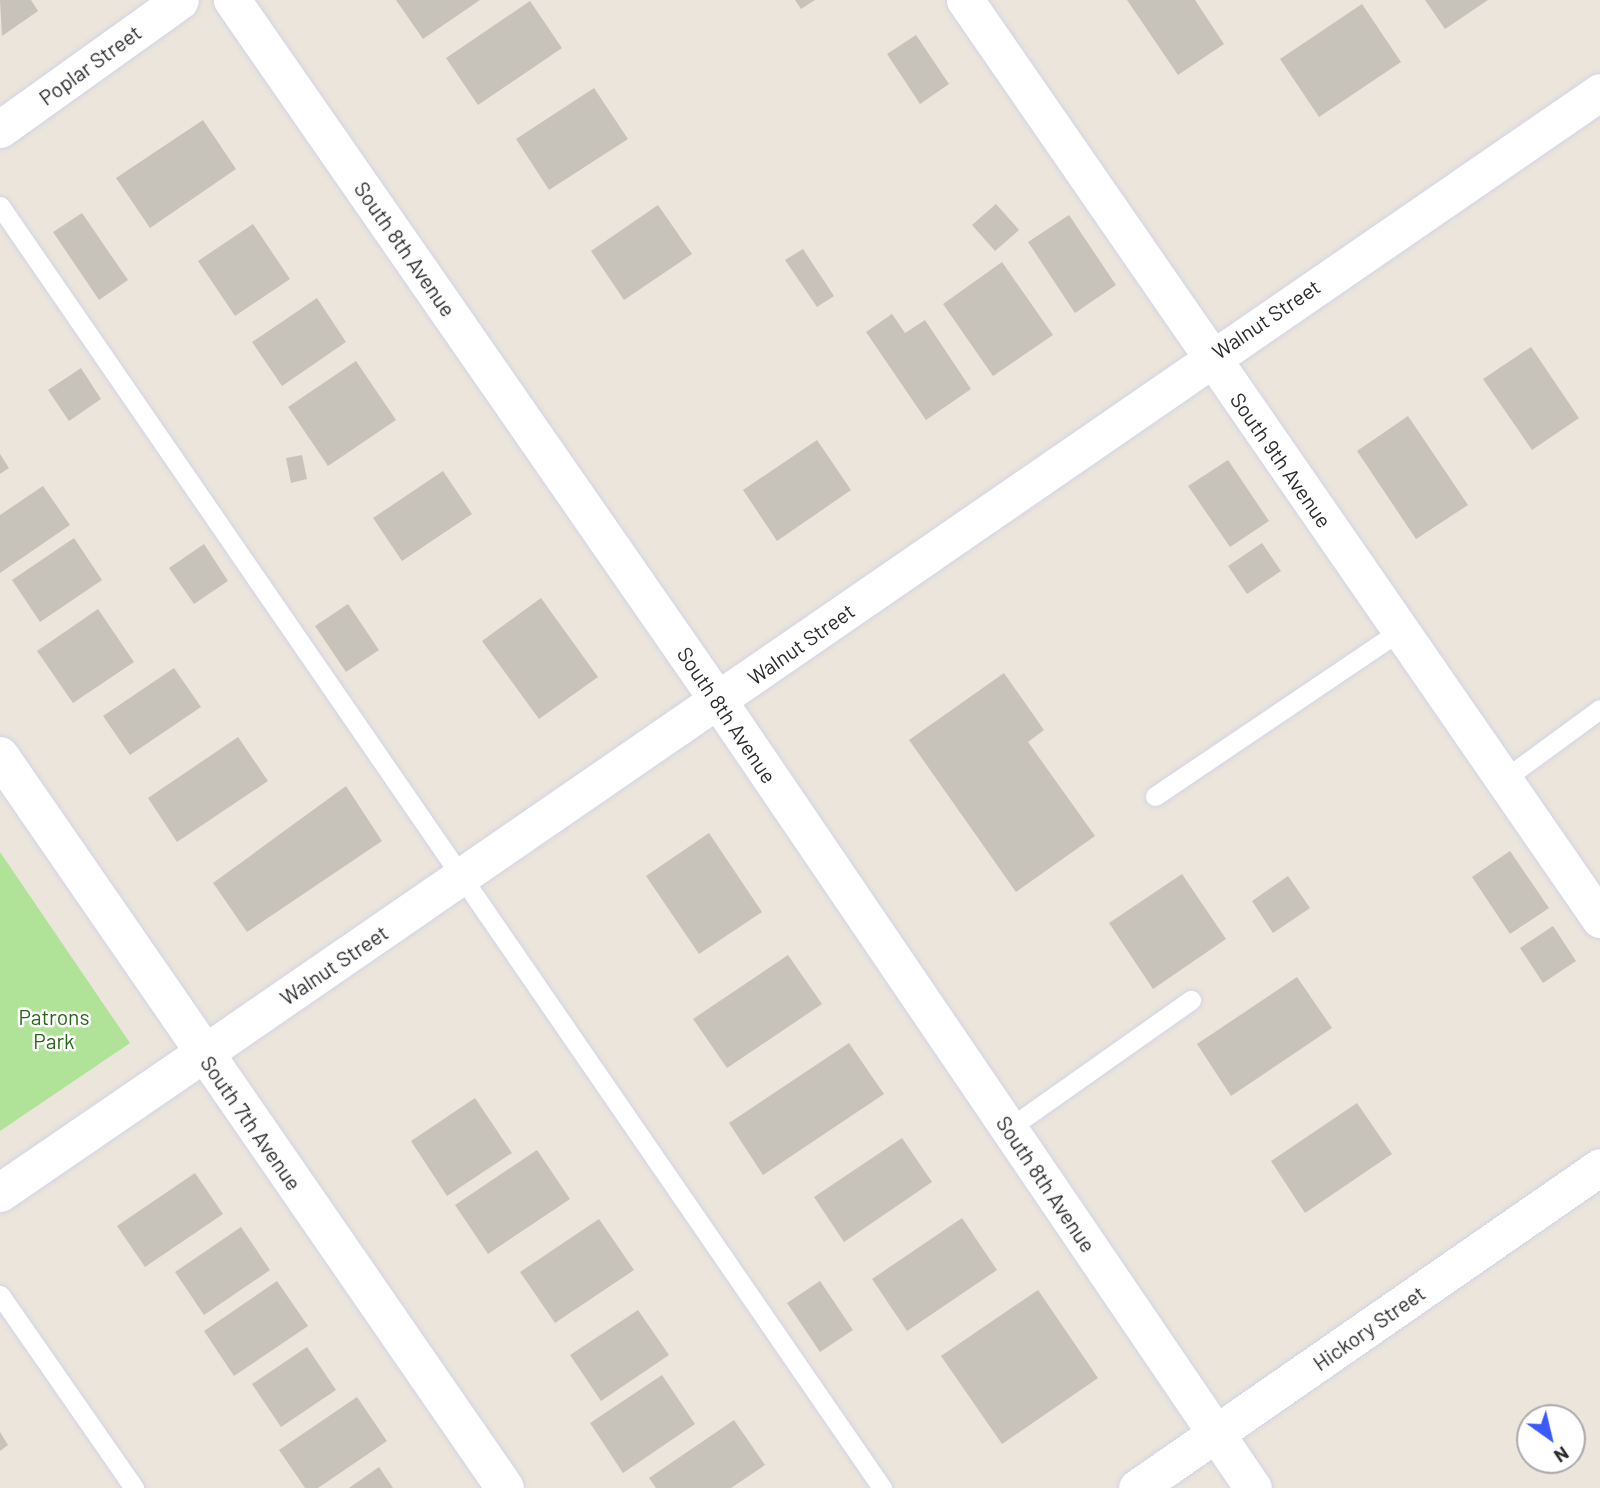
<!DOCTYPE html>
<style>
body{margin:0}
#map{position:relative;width:1600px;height:1488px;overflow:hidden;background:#ece5dc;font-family:Barlow,sans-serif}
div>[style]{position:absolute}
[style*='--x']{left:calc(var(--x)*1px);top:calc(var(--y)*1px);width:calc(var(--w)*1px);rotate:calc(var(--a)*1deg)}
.green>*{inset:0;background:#b0e397}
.building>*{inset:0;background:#c7c3ba}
.roads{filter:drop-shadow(0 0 2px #d1d4e3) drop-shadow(0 0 2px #d1d4e3)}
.lane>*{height:19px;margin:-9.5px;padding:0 9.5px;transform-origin:9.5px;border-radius:9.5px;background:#fff}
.street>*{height:37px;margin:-18.5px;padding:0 18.5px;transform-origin:18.5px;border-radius:18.5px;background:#fff}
.secondary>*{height:38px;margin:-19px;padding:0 19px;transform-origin:19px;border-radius:19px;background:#fff}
span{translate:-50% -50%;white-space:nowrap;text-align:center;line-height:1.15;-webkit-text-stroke:5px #fff;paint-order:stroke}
.street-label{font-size:21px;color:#2a2a2a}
.park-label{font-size:21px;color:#286719}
.north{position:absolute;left:1516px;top:1404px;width:70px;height:70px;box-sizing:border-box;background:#fff;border:2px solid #aaa;border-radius:50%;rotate:146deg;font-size:19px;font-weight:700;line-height:28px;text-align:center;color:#2a2a2a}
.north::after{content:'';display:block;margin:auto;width:24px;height:32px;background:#3a5afb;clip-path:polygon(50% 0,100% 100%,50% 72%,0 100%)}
</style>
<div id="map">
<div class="green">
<div style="clip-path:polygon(0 852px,130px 1043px,0 1131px)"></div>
</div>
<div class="building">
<div style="clip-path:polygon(0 0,31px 0,38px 11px,2px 36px)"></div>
<div style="clip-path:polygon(396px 0,480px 0,423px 39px)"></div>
<div style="clip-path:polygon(795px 0,815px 0,801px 9px)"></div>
<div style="clip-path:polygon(1127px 0,1195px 0,1224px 44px,1178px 75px)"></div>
<div style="clip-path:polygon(1425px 0,1488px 0,1445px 29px)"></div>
<div style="clip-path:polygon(530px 1px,562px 48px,478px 105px,446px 58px)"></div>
<div style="clip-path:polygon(1362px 4px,1401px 62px,1319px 117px,1280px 59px)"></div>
<div style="clip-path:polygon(916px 35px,949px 84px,920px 104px,887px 54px)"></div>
<div style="clip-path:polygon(594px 88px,628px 139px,549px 190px,516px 139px)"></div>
<div style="clip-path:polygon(203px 120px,236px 169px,150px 228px,116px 178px)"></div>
<div style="clip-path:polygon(996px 204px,1019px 230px,995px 251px,972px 225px)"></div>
<div style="clip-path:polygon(658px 205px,692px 254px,624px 300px,591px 251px)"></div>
<div style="clip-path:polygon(82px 213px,128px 280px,99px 300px,53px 232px)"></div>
<div style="clip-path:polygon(1069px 215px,1116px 285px,1075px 313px,1028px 242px)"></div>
<div style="clip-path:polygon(253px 224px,290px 279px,235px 316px,198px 261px)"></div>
<div style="clip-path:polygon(803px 249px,834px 296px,817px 307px,785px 260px)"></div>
<div style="clip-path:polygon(1002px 262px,1053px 335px,993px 376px,943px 304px)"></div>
<div style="clip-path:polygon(317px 298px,346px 342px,282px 386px,252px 342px)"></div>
<div style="clip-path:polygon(892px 314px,905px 333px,925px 320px,971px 389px,926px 420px,866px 332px)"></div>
<div style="clip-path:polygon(1531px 347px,1579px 418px,1532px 450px,1483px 379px)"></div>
<div style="clip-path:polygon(356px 361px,396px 420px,328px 466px,288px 407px)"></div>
<div style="clip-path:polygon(81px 368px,101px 399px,69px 421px,48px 390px)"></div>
<div style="clip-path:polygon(1408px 416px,1468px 505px,1416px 539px,1357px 451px)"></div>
<div style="clip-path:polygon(817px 440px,851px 490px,777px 541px,743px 490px)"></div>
<div style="clip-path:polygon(0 454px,9px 468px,0 474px)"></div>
<div style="clip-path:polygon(302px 455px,307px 479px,291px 483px,286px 458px)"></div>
<div style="clip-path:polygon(1228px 460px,1269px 521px,1230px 547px,1188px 486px)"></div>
<div style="clip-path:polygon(443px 471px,472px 514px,402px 561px,373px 518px)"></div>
<div style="clip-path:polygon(43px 486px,70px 525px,0 573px,0 515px)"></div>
<div style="clip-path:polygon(74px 538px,102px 580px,40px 622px,12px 580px)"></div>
<div style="clip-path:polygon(1262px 543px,1281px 571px,1247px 594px,1228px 566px)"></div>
<div style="clip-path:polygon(204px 544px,228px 581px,194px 604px,169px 568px)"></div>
<div style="clip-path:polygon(541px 598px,598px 677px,539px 719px,482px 641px)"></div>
<div style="clip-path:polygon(348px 604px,379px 650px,346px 672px,315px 626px)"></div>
<div style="clip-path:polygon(98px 609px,134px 662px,73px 703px,37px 651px)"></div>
<div style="clip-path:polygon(174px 668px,201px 707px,130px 755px,103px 716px)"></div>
<div style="clip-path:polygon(1004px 673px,1044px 730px,1028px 742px,1095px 836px,1016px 892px,909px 740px)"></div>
<div style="clip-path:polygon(238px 737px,268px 781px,177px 842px,148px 798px)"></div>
<div style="clip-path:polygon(346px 786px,382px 841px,247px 932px,213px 883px)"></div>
<div style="clip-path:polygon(709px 833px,762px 912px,699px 954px,646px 876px)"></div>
<div style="clip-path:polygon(1510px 851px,1549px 908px,1510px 934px,1472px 877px)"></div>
<div style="clip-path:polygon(1182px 874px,1226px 939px,1153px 989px,1109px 923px)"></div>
<div style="clip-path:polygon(1288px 876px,1310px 908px,1273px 933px,1252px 901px)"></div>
<div style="clip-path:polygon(1553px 926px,1576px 961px,1543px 983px,1520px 948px)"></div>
<div style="clip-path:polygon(788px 955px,822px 1004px,727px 1068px,693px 1019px)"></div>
<div style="clip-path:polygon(1297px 977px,1332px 1028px,1231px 1096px,1197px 1044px)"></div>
<div style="clip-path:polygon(849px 1043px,884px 1094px,763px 1175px,729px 1123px)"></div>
<div style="clip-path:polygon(475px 1098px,512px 1153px,447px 1196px,411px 1141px)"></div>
<div style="clip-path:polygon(1357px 1103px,1392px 1154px,1305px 1213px,1271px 1161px)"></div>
<div style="clip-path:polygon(902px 1138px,932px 1182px,844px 1242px,814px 1197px)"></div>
<div style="clip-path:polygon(537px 1150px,570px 1199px,488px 1254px,455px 1205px)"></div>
<div style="clip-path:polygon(195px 1173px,223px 1214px,145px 1267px,117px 1226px)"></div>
<div style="clip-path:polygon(962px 1218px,997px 1270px,907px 1331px,872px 1279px)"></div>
<div style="clip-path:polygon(599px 1219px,634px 1270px,555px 1323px,520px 1272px)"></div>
<div style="clip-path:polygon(241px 1227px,270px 1270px,204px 1315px,175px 1272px)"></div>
<div style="clip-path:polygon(277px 1281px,308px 1326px,234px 1376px,204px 1331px)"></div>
<div style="clip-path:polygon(820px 1281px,853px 1330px,820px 1352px,787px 1303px)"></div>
<div style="clip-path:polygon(1038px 1290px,1098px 1378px,1002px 1444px,941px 1356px)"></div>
<div style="clip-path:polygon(638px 1310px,669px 1355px,601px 1401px,570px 1355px)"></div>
<div style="clip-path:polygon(307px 1347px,336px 1390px,281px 1427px,252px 1384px)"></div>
<div style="clip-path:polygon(662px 1375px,695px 1424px,623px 1473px,590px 1423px)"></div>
<div style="clip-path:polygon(357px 1397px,387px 1441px,318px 1488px,305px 1488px,279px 1450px)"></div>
<div style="clip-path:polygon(734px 1420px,765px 1465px,731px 1488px,656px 1488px,649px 1478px)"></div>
<div style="clip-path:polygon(0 1432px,8px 1445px,0 1451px)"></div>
<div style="clip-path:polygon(379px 1467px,393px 1488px,349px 1488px)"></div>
</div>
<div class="roads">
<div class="lane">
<div style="--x:0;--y:206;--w:1556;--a:55.47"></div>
<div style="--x:1503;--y:780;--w:120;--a:-36.2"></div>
<div style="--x:1155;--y:796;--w:295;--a:-34"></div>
<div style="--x:1008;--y:1129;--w:224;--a:-35.2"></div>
<div style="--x:0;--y:1295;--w:235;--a:55.2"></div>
</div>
<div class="street">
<div style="--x:232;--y:0;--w:854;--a:55.25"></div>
<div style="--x:719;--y:702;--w:950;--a:55.81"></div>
<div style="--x:965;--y:0;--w:1117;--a:55.36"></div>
<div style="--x:0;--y:129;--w:221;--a:-35.6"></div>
<div style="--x:203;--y:1054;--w:1696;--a:-34.55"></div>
<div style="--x:1137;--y:1488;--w:563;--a:-34.73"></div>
</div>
<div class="secondary">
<div style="--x:0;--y:756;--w:889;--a:55.4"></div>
<div style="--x:0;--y:1193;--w:246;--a:-34.4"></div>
</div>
</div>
<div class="street-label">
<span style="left:90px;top:65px;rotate:-36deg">Poplar Street</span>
<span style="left:405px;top:249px;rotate:55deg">South 8th Avenue</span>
<span style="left:1266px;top:319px;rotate:-34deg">Walnut Street</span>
<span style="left:1281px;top:460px;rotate:55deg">South 9th Avenue</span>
<span style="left:801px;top:644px;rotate:-35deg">Walnut Street</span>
<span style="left:727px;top:715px;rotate:56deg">South 8th Avenue</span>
<span style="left:334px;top:965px;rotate:-34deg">Walnut Street</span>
<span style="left:251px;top:1123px;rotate:55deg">South 7th Avenue</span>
<span style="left:1046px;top:1184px;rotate:56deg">South 8th Avenue</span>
<span style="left:1369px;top:1328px;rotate:-35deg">Hickory Street</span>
</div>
<div class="park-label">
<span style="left:54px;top:1029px">Patrons<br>Park</span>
</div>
<div class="north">N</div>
</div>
